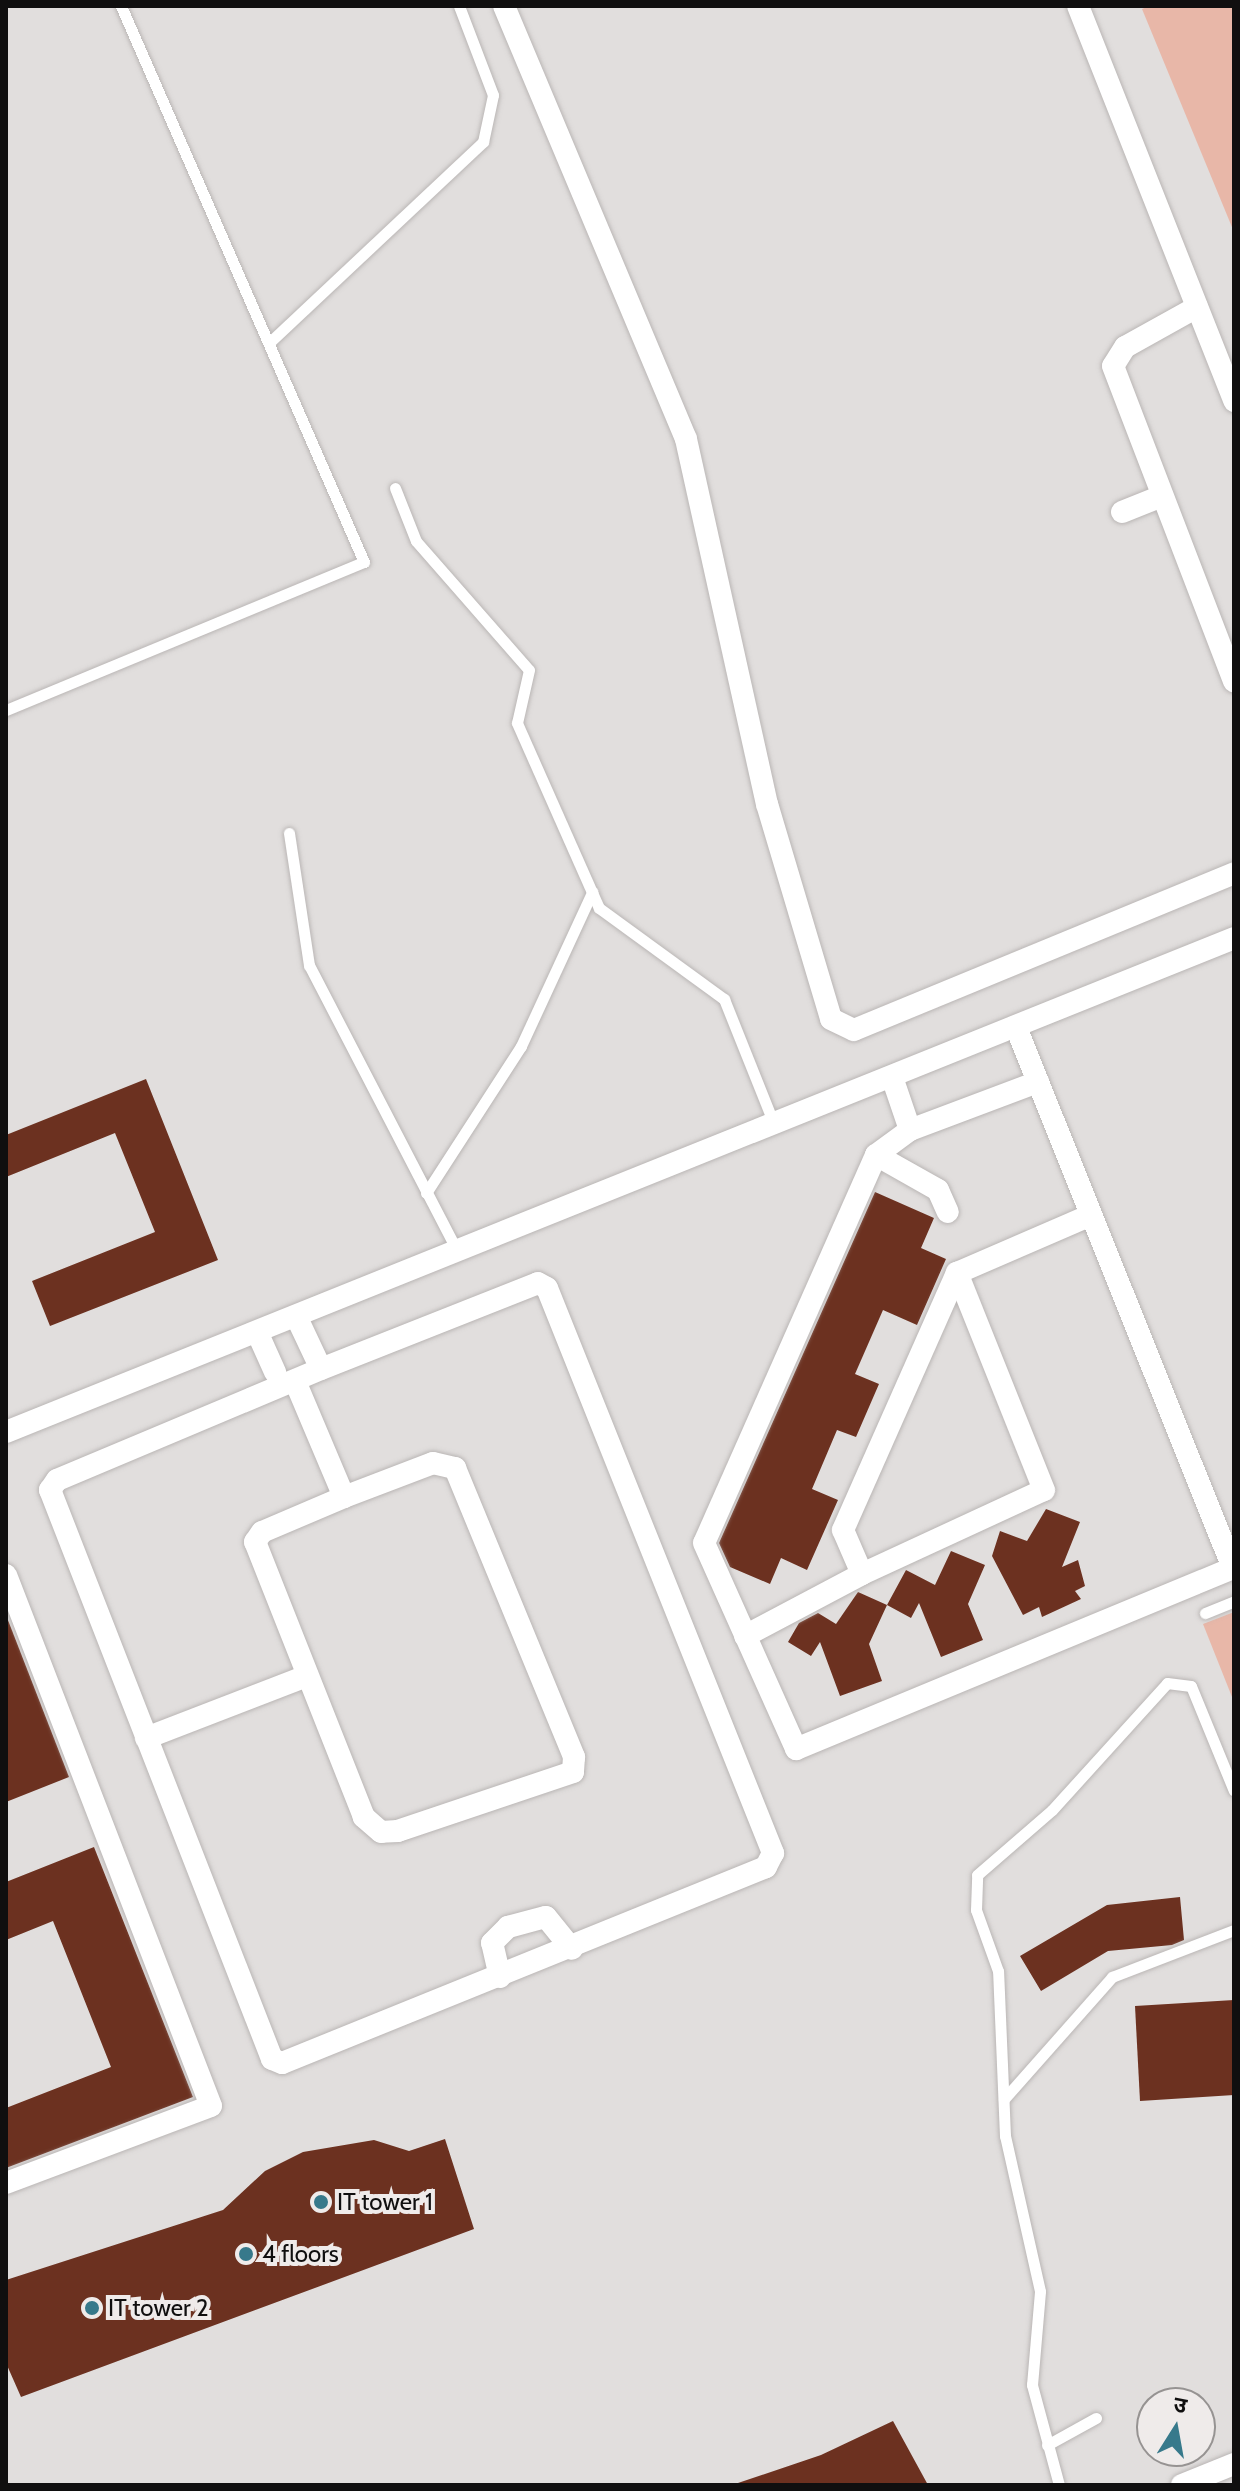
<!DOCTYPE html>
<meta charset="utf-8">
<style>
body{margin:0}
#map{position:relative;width:1240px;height:2491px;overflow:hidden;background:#e1dedd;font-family:Cabin,"Noto Sans Devanagari",sans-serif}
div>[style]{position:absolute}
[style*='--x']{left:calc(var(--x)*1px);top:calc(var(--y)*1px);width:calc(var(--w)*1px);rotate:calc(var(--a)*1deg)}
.green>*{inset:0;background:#e8b7a8}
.building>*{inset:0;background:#6c3120}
.roads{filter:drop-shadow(0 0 2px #bab6b5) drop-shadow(0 0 2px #bab6b5)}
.lane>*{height:11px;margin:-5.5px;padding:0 5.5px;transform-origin:5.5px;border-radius:5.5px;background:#fff}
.street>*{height:22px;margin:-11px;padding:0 11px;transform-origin:11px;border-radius:11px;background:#fff}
.dots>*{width:22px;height:22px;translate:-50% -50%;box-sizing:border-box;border:4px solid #efebea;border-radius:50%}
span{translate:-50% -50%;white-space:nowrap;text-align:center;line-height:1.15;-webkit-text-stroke:8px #efebea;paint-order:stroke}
.poi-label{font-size:24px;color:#100f0f}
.left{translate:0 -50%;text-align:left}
.frame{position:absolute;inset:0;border:8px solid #100f0f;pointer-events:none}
.north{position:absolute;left:1136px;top:2387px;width:80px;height:80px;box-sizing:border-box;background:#efebea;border:2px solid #969392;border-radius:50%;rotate:11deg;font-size:22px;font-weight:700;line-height:32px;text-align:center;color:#100f0f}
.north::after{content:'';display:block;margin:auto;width:28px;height:36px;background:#37798b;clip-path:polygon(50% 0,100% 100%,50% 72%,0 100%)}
</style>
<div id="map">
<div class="green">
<div style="clip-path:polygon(1149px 6px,1234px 6px,1234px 232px,1142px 9px)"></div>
<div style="clip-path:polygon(1234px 1612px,1234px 1702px,1203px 1624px)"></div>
</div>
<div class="building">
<div style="clip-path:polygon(146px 1079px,218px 1260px,50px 1326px,32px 1281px,155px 1232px,115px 1133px,6px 1177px,6px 1135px)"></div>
<div style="clip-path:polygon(875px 1192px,934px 1218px,921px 1248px,946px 1259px,917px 1325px,883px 1310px,855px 1374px,879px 1384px,856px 1437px,837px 1430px,812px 1489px,838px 1500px,807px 1570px,781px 1558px,770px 1584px,730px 1567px,719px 1543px)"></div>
<div style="clip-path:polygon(1046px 1509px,1080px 1522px,1062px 1567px,1078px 1560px,1085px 1586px,1075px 1591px,1081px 1599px,1042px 1617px,1039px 1607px,1023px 1615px,992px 1556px,1000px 1531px,1027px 1541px)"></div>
<div style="clip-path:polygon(951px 1551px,985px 1565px,968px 1604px,983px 1640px,941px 1657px,919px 1603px,911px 1618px,887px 1605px,906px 1570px,935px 1585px)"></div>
<div style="clip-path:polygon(858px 1592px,887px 1605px,869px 1644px,882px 1681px,840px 1696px,820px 1642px,811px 1656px,788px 1642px,799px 1623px,818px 1613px,836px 1624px)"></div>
<div style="clip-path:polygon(6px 1615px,69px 1777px,6px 1802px)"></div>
<div style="clip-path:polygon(94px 1847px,193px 2097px,6px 2168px,6px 2108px,111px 2067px,53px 1921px,6px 1940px,6px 1882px)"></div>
<div style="clip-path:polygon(1180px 1897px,1184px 1940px,1172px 1945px,1108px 1951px,1041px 1991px,1020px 1956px,1107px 1905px)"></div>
<div style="clip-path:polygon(1234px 2000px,1234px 2095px,1140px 2101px,1135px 2006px)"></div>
<div style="clip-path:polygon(445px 2139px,474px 2229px,21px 2397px,6px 2363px,6px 2280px,223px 2210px,265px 2171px,303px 2152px,374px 2140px,409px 2151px)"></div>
<div style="clip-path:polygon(893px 2421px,928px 2485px,732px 2485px,821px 2455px)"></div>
</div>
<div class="roads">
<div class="lane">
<div style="--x:271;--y:341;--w:291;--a:-43.2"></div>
<div style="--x:483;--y:142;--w:48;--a:-78"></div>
<div style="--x:493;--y:95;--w:95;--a:-110.9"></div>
<div style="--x:395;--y:488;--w:57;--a:68.4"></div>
<div style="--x:416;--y:541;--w:171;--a:48.8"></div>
<div style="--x:529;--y:670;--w:54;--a:102.8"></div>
<div style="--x:517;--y:723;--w:202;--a:66.1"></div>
<div style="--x:599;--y:908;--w:155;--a:36.1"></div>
<div style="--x:724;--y:999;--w:135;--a:68.2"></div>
<div style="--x:6;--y:710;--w:387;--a:-22.5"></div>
<div style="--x:364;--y:562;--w:607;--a:-113.61"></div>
<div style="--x:289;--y:833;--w:134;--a:81.4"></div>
<div style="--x:309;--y:965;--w:323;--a:62.6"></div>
<div style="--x:426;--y:1193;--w:175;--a:-57.1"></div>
<div style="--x:521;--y:1046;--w:170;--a:-65.2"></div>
<div style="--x:1205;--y:1613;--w:31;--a:-22"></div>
<div style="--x:1004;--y:2099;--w:163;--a:-48.5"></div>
<div style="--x:1112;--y:1977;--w:131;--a:-21.1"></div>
<div style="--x:1047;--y:2445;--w:56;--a:-28.9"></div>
<div style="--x:1059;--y:2485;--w:104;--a:-105.1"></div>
<div style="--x:1032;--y:2385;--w:94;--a:-85.1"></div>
<div style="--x:1040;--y:2291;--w:159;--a:-102.7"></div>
<div style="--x:1005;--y:2136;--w:165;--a:-92.4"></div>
<div style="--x:998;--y:1971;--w:65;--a:-109.8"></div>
<div style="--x:976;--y:1910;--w:35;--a:-88"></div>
<div style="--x:977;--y:1875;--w:99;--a:-40.9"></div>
<div style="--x:1052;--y:1810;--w:171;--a:-47.8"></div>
<div style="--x:1167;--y:1683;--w:24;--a:7"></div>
<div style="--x:1191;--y:1686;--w:113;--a:67.7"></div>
</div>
<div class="street">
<div style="--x:504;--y:6;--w:470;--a:67.2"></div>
<div style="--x:686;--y:439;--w:374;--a:77.5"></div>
<div style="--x:767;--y:804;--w:224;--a:73.4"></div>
<div style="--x:831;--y:1019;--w:25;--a:26"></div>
<div style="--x:854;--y:1030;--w:411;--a:-22.4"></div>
<div style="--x:1078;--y:6;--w:425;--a:68.4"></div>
<div style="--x:1197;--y:307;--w:82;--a:150.9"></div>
<div style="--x:1125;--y:347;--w:22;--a:122"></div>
<div style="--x:1113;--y:366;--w:338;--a:69"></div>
<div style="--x:1122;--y:512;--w:43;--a:-21.8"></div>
<div style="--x:892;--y:1077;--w:56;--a:71.2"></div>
<div style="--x:910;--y:1130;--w:42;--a:143.7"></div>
<div style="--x:876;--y:1155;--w:424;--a:113.9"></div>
<div style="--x:704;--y:1543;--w:226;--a:65.9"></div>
<div style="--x:796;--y:1749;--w:473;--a:-22.5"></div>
<div style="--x:1233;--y:1568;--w:583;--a:-111.86"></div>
<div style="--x:910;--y:1130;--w:137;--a:-20.6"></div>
<div style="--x:876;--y:1155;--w:71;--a:29.4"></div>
<div style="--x:938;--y:1190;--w:24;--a:66"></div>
<div style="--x:297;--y:1318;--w:56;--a:64.8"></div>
<div style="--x:321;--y:1369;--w:233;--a:-21.6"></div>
<div style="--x:538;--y:1283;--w:10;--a:29"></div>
<div style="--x:547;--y:1288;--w:609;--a:68.2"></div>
<div style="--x:773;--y:1853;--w:16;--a:117"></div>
<div style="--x:766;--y:1867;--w:522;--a:157.95"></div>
<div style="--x:282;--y:2063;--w:11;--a:-158"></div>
<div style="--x:272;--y:2059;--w:611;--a:-111.31"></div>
<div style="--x:50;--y:1490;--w:12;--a:-55"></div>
<div style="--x:57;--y:1480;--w:286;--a:-22.8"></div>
<div style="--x:258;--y:1334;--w:42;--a:65.9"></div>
<div style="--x:295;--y:1381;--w:126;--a:67.1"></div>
<div style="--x:344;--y:1497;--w:95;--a:-20.9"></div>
<div style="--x:433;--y:1463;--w:23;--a:13"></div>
<div style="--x:455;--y:1468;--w:313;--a:67.6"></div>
<div style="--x:574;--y:1757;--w:15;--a:94"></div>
<div style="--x:573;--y:1772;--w:185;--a:161.4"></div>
<div style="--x:398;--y:1831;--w:17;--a:177"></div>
<div style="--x:381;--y:1832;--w:23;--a:-139"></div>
<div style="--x:364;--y:1817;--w:296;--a:-111.6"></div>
<div style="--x:255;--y:1542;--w:12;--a:-55"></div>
<div style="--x:262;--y:1532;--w:89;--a:-23.1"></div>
<div style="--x:6;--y:1432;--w:1324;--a:-21.91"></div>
<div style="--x:862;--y:1574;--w:200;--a:-24.8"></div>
<div style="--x:1044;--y:1490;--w:234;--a:-111.8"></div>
<div style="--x:6;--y:1575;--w:569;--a:68.89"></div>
<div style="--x:211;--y:2106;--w:219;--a:159.4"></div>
<div style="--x:745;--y:1636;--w:132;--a:-27.9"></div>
<div style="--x:862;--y:1574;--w:48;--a:-113.4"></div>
<div style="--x:843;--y:1530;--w:281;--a:-66.1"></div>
<div style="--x:957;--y:1273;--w:146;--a:-23.4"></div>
<div style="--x:146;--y:1738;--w:173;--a:-21.1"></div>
<div style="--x:500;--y:1977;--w:35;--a:-103"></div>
<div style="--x:492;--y:1943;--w:23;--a:-45"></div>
<div style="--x:508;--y:1927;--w:39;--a:-15"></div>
<div style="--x:546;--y:1917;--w:41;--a:50.9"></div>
<div style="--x:1182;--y:2485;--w:56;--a:-22"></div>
</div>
</div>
<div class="dots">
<div style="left:321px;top:2202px;background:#37798b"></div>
<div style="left:246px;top:2254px;background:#37798b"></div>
<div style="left:92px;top:2308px;background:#37798b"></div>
</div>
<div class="poi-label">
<span class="left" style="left:337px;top:2202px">IT tower 1</span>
<span class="left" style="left:262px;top:2254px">4 floors</span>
<span class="left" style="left:108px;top:2308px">IT tower 2</span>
</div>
<div class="frame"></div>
<div class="north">उ</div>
</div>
